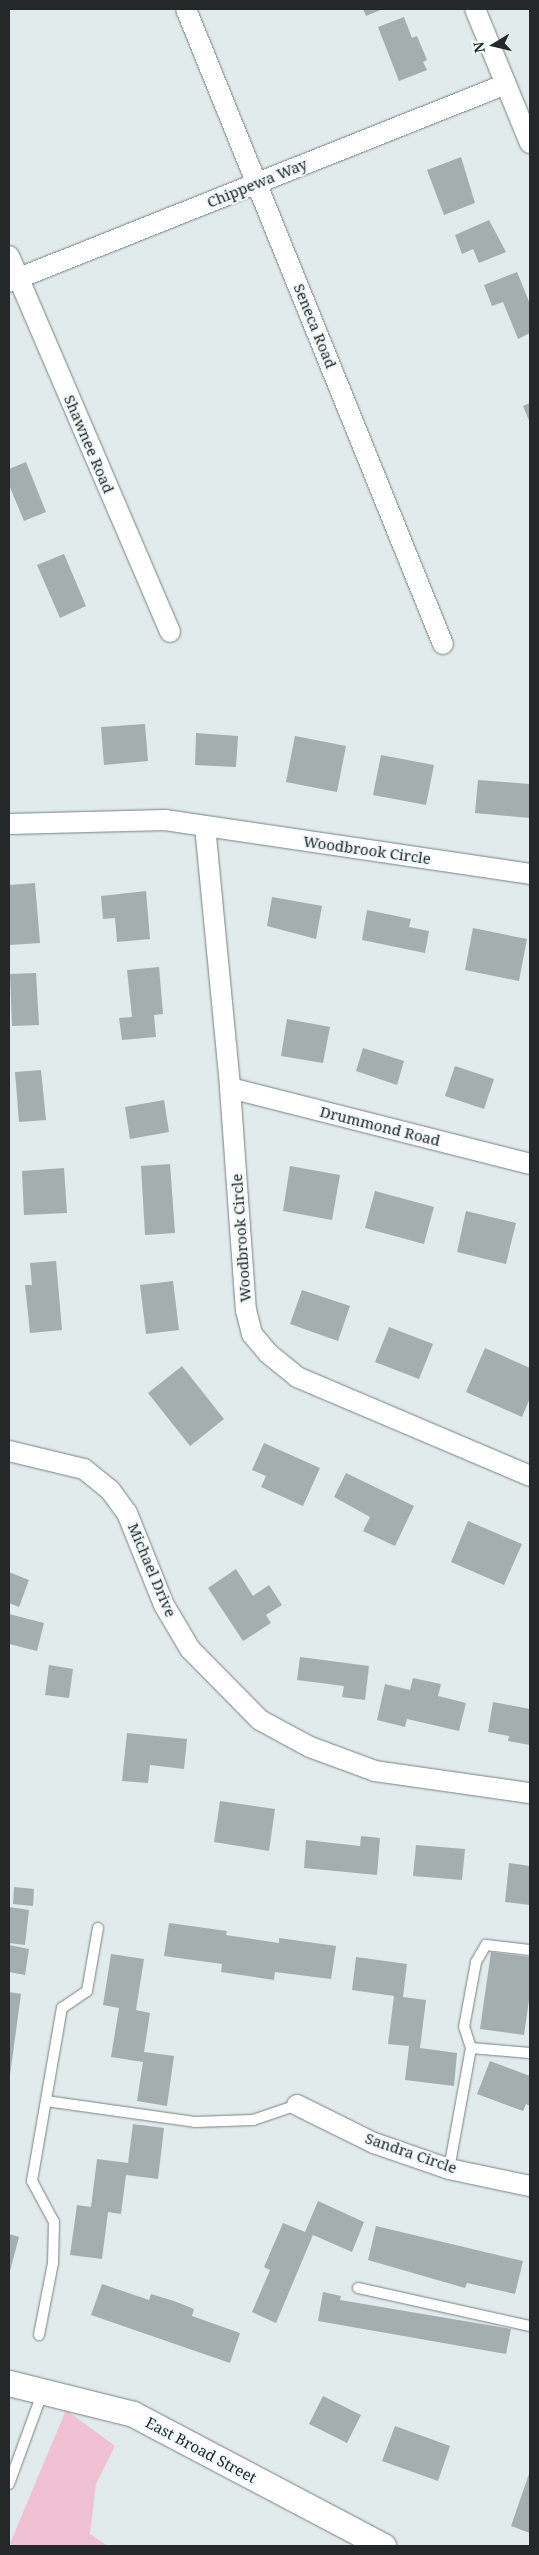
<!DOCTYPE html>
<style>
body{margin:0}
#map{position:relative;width:539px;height:2555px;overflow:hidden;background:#e1ebeb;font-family:"Noto Serif",serif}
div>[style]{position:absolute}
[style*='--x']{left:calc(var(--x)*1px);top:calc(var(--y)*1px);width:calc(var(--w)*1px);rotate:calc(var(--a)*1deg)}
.green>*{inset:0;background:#f0c1d3}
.building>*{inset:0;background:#a5aeae}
.roads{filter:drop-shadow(0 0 1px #798282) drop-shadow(0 0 1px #798282)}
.service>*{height:10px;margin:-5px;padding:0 5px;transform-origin:5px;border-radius:5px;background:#fff}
.minor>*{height:20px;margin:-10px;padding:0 10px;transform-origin:10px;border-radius:10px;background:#fff}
.tertiary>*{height:25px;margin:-12.5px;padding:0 12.5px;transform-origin:12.5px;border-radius:12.5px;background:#fff}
span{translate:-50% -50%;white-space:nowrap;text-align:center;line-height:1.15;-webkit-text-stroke:4px #eff9f8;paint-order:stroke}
.street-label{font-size:15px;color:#252828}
.frame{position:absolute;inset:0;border:10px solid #252828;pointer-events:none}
.north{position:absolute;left:469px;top:20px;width:50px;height:50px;-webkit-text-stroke:4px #eff9f8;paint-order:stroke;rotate:261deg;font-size:14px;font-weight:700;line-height:20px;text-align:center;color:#252828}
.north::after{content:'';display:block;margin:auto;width:18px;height:22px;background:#252828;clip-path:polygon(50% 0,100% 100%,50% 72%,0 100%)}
</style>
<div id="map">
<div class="green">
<div style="clip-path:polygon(66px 2410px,115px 2446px,96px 2484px,90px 2534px,108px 2546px,9px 2546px)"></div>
</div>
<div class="building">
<div style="clip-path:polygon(363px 9px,383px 9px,366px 16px)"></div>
<div style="clip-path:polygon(404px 17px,412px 38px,417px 36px,427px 60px,423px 62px,427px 70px,399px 81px,378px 27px)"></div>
<div style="clip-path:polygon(461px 157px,475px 203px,444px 215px,427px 170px)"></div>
<div style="clip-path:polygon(489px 220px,506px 252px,479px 263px,473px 249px,462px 254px,455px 235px)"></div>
<div style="clip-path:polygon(517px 272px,530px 304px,530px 333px,518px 339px,503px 302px,492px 306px,484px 285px)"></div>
<div style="clip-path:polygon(530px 403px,530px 423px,523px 406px)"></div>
<div style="clip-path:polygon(26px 462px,46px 512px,24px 521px,9px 485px,9px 469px)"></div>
<div style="clip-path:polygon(64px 554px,86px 606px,60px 618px,37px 565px)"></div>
<div style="clip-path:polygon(145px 724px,148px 761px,104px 765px,101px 727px)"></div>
<div style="clip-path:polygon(196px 733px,238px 736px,236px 767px,195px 765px)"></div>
<div style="clip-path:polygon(295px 736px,346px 746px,337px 792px,286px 782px)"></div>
<div style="clip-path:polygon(381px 755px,434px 765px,426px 805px,373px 795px)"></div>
<div style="clip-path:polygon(478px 780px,530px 784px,530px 818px,475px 813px)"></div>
<div style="clip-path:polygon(35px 883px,40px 943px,9px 945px,9px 885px)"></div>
<div style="clip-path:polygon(146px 891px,150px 939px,117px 942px,115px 918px,103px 919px,101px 896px)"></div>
<div style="clip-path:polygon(272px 897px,322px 906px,316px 939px,267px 926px)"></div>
<div style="clip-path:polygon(367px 910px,411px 919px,409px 927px,429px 931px,425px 953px,362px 940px)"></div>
<div style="clip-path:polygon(473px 928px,527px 939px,519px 981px,465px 970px)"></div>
<div style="clip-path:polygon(159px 967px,163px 1014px,154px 1015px,156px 1037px,122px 1040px,119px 1018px,132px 1017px,127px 970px)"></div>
<div style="clip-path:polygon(36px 973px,39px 1025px,12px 1026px,10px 974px)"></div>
<div style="clip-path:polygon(287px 1019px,330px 1027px,323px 1063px,281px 1056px)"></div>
<div style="clip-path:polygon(363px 1048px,404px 1061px,397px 1085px,356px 1071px)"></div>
<div style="clip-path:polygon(455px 1066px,494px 1079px,484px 1109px,445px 1096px)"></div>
<div style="clip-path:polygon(41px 1070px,46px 1120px,19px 1122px,15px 1072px)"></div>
<div style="clip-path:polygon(164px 1100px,169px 1132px,130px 1139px,125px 1107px)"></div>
<div style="clip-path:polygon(170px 1164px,175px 1233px,145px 1235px,141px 1166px)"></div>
<div style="clip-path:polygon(290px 1166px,340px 1175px,332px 1220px,283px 1211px)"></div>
<div style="clip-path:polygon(64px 1168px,67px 1213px,24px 1215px,22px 1171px)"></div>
<div style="clip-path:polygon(375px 1191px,434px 1207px,424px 1244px,365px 1228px)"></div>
<div style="clip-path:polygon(466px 1211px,516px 1223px,506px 1264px,457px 1252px)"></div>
<div style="clip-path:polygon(56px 1261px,62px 1330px,30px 1333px,25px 1285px,32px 1285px,30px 1263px)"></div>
<div style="clip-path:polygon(173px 1281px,179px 1330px,146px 1334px,140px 1285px)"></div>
<div style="clip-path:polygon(302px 1290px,350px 1306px,338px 1341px,290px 1324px)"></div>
<div style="clip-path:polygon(389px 1327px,433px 1344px,419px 1379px,375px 1362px)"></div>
<div style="clip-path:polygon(485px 1348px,530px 1368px,530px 1398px,522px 1417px,466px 1392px)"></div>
<div style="clip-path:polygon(182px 1366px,224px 1419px,190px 1446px,148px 1393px)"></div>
<div style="clip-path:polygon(264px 1443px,320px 1468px,303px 1506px,261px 1487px,266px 1476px,252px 1470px)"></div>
<div style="clip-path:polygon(346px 1473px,414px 1506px,395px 1546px,363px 1531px,370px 1517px,334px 1497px)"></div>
<div style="clip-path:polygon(468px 1521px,522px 1544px,504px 1585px,451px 1562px)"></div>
<div style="clip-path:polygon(236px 1569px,253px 1596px,269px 1585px,282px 1605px,266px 1615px,271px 1623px,243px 1641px,208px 1588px)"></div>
<div style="clip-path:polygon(9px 1572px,29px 1580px,19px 1607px,9px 1603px)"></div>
<div style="clip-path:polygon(9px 1614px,44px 1623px,37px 1651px,9px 1644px)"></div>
<div style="clip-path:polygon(300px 1657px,369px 1666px,365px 1700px,342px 1697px,344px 1686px,297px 1680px)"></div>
<div style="clip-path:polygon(49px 1665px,73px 1669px,69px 1698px,45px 1695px)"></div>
<div style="clip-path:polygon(413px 1678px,441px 1684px,438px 1696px,466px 1703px,459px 1731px,407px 1719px,405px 1727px,377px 1720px,385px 1684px,410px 1690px)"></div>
<div style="clip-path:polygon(493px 1702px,530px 1709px,530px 1745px,508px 1741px,509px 1736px,488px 1732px)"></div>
<div style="clip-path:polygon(127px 1733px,187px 1739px,184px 1769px,150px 1765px,148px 1783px,122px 1781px)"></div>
<div style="clip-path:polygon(220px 1801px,275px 1809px,269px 1851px,214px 1842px)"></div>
<div style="clip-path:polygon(361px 1836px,380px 1838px,377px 1875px,304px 1868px,306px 1840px,360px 1846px)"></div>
<div style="clip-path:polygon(416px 1845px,465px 1849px,462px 1880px,413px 1876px)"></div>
<div style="clip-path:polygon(509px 1863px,530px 1866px,530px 1905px,505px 1902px)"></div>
<div style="clip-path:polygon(14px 1887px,34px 1889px,33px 1906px,13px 1904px)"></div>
<div style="clip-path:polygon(9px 1907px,29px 1910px,25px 1945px,9px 1943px)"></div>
<div style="clip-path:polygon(169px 1923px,227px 1931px,226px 1935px,279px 1943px,279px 1938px,336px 1946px,331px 1979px,275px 1972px,274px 1980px,221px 1972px,222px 1964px,164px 1956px)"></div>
<div style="clip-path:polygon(9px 1945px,29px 1949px,25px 1975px,9px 1972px)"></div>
<div style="clip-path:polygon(491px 1952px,530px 1957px,530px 1993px,524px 2035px,480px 2029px)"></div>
<div style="clip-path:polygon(111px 1954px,144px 1959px,136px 2010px,150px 2013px,144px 2052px,174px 2056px,167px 2106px,137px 2101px,143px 2062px,111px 2057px,119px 2008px,103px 2005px)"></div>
<div style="clip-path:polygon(356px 1957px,407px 1964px,403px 1997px,426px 2000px,420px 2048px,457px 2053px,454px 2086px,405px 2080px,409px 2046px,388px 2044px,394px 1996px,352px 1990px)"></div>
<div style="clip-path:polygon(9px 1992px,21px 1994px,10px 2075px,9px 2075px)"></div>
<div style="clip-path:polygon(490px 2061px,530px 2076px,530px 2106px,526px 2104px,523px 2111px,477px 2094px)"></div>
<div style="clip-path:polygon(133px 2124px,164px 2128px,158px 2179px,126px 2175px,121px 2214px,108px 2212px,102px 2259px,70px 2255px,77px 2205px,91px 2207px,97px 2159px,128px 2163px)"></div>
<div style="clip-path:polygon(318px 2201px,364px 2222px,352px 2252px,313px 2235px,276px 2323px,252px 2312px,270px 2270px,264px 2267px,283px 2223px,305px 2232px)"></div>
<div style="clip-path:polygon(376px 2226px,523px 2261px,515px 2294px,467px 2283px,465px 2288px,368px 2260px)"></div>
<div style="clip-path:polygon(9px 2234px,19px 2237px,9px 2275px)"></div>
<div style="clip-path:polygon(102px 2284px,149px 2300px,151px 2294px,174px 2301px,194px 2309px,192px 2316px,240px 2333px,230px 2363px,91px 2315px)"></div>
<div style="clip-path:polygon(323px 2292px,341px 2296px,340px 2300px,511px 2329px,506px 2354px,318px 2321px)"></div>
<div style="clip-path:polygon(323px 2396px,361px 2415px,347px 2443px,309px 2424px)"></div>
<div style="clip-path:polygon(395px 2426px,450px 2446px,438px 2481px,382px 2461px)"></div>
<div style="clip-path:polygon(530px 2471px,530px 2533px,511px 2526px)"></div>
</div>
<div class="roads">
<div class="service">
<div style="--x:471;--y:2048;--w:59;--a:4.8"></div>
<div style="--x:46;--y:2101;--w:150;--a:8"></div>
<div style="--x:195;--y:2122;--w:58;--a:-2"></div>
<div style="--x:253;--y:2120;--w:46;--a:-18.8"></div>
<div style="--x:449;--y:2169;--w:123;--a:-79.7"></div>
<div style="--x:471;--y:2048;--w:22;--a:-108"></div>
<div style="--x:464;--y:2027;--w:66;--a:-79.5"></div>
<div style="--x:476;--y:1962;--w:20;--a:-60"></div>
<div style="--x:486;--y:1945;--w:44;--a:6.5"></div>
<div style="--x:358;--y:2288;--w:176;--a:12.5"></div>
<div style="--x:39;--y:2335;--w:73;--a:-79"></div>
<div style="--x:53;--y:2263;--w:41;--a:-88.6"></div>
<div style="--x:54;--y:2222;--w:47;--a:-118.2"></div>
<div style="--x:32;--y:2181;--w:176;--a:-80.2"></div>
<div style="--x:62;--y:2008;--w:30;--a:-34"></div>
<div style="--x:87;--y:1991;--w:64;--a:-80.1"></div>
<div style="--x:9;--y:2484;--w:99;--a:-69.9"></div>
</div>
<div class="minor">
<div style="--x:186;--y:9;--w:685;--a:67.97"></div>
<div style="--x:475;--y:9;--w:145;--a:67.7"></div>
<div style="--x:9;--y:256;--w:409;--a:66.8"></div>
<div style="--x:9;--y:282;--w:535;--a:-21.72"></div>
<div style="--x:9;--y:824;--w:156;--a:-1.5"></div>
<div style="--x:165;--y:820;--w:369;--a:8.4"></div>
<div style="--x:205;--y:826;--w:263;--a:84.5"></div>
<div style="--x:230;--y:1088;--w:223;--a:85.9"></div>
<div style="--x:246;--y:1310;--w:25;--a:76"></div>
<div style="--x:252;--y:1334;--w:26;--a:50"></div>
<div style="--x:269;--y:1354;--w:36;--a:39"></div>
<div style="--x:297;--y:1377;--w:253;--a:23"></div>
<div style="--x:230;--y:1088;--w:309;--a:14.2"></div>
<div style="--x:9;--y:1451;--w:77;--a:13.5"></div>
<div style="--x:84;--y:1469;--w:33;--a:39"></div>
<div style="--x:110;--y:1490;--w:29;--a:54"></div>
<div style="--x:127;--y:1513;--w:99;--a:68.1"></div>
<div style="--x:164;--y:1605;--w:51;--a:59.4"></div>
<div style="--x:190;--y:1649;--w:100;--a:45.4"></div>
<div style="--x:260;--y:1720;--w:57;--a:28.4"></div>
<div style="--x:310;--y:1747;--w:69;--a:20.3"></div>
<div style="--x:375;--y:1771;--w:157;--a:8.1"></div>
<div style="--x:297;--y:2105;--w:86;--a:26.3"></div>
<div style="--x:374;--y:2143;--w:79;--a:19.1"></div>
<div style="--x:449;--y:2169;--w:83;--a:11.9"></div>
</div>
<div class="tertiary">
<div style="--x:9;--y:2383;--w:128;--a:14"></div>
<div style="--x:133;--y:2414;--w:283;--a:27.8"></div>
</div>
</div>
<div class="street-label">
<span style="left:257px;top:183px;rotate:-22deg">Chippewa Way</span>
<span style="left:315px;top:326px;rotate:68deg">Seneca Road</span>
<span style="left:89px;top:444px;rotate:67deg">Shawnee Road</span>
<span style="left:367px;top:850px;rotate:8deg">Woodbrook Circle</span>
<span style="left:380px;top:1126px;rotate:14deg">Drummond Road</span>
<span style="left:241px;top:1238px;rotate:-94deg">Woodbrook Circle</span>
<span style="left:152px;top:1570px;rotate:67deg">Michael Drive</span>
<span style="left:411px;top:2153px;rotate:19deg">Sandra Circle</span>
<span style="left:201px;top:2450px;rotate:28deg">East Broad Street</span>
</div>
<div class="frame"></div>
<div class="north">N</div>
</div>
